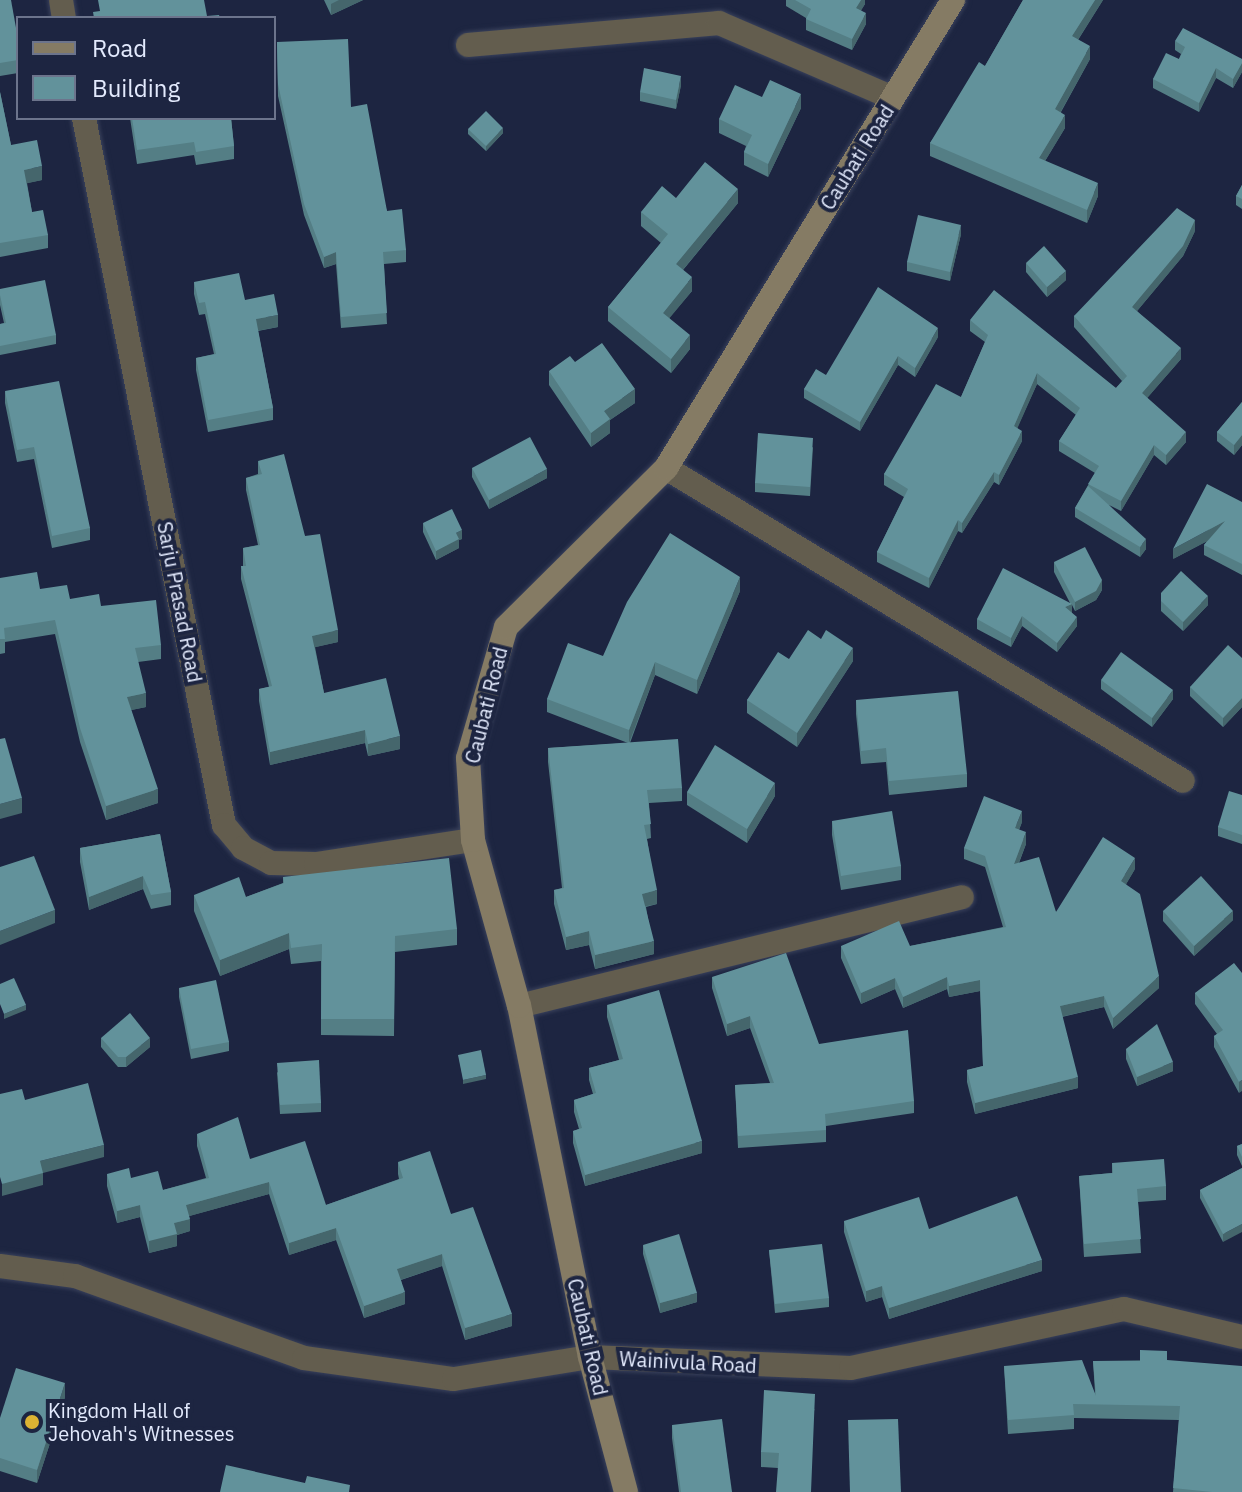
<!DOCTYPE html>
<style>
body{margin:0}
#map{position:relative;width:1242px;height:1492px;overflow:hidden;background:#1d2541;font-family:"IBM Plex Sans",sans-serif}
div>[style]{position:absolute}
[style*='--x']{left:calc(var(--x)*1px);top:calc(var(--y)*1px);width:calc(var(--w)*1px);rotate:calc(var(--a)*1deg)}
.roads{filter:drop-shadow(0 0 2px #39415b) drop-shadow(0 0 2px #39415b)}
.street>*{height:24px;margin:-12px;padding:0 12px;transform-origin:12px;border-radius:12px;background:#635d4e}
.secondary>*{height:24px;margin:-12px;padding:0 12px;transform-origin:12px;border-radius:12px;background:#857b64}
.wall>*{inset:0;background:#547e85}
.shaded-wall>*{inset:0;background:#45666c}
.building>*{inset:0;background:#62929b}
.dots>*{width:22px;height:22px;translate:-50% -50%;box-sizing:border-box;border:4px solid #1d2541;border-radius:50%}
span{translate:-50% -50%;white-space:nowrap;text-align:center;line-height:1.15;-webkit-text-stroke:8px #1d2541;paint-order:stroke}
.street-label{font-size:20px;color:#e3eafd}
.poi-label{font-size:20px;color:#e3eafd}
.left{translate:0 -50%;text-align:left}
.legend{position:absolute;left:16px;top:16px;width:260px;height:104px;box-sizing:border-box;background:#1d2541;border:2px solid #6c748c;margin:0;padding:10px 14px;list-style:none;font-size:24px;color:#e3eafd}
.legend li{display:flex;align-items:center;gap:16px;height:40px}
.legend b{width:40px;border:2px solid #6c748c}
</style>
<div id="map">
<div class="roads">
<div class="street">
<div style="--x:61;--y:0;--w:18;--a:81"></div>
<div style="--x:468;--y:45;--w:252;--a:-5"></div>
<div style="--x:719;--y:23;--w:189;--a:23.3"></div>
<div style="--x:84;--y:118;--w:721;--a:78.8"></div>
<div style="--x:224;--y:825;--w:30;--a:50"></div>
<div style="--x:243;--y:848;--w:32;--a:28"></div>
<div style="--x:271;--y:863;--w:45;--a:1.3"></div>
<div style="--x:316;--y:864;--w:159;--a:-8.7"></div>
<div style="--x:666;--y:468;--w:604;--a:31.19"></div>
<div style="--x:519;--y:1006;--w:456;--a:-13.8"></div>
<div style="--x:0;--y:1266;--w:76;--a:7.6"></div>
<div style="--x:75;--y:1276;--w:243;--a:19.7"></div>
<div style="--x:304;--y:1358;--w:151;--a:8"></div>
<div style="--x:454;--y:1379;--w:138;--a:-9.2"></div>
<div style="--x:590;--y:1357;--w:261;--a:2.4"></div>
<div style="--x:851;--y:1368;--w:279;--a:-12.2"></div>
<div style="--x:1124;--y:1309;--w:121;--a:13.3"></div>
</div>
<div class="secondary">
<div style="--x:626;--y:1492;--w:140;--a:-104.9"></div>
<div style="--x:590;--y:1357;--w:358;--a:-101.4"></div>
<div style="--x:519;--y:1006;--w:172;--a:-105.5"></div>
<div style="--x:473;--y:840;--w:82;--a:-93.5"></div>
<div style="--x:468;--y:758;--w:136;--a:-73.8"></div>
<div style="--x:506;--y:627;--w:226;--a:-44.8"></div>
<div style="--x:666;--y:468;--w:549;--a:-58.48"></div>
</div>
</div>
<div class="wall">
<div style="clip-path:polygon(0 0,18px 39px,18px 73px,0 76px)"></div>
<div style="clip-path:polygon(324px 0,363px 0,331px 15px)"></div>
<div style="clip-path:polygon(786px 0,865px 0,865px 4px,861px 10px,866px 24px,852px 50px,806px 30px,806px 18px,786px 6px)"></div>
<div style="clip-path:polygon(1023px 0,1103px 0,1078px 40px,1090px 59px,1061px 112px,1065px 128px,1045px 161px,1098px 196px,1087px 223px,930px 156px,930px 143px,985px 66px)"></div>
<div style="clip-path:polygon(1175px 41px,1242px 59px,1242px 72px,1233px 88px,1216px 78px,1199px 112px,1153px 88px,1153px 79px,1179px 59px,1181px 54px,1175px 50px)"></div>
<div style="clip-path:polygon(277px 42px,351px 107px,387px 211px,406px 250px,406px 262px,384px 264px,387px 324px,341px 328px,336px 264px,324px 268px,304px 215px,278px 96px)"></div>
<div style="clip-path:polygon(681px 85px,676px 109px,640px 101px,640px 92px)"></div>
<div style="clip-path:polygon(0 92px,11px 145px,42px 180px,27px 183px,32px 212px,48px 235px,48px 248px,0 257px)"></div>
<div style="clip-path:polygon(762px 97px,801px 108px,768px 177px,744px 165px,744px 152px,746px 146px,719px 133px,719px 119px)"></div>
<div style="clip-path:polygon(130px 118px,231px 118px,234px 146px,234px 159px,196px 165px,194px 155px,137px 164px)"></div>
<div style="clip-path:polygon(468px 129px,503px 133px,486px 151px,468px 134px)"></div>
<div style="clip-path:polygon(1242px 185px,1242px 209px,1236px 205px,1236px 196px)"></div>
<div style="clip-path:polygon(676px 198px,738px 203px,683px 270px,692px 291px,669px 318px,690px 349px,671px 373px,608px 321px,608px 307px,661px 243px,641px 226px,641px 212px)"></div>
<div style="clip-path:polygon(1195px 231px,1183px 256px,1137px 311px,1181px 359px,1147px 398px,1186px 442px,1166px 465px,1154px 455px,1121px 511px,1109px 505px,1146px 549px,1140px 557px,1075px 517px,1075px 508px,1095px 473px,1059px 451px,1059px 441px,1076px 415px,1037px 384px,1017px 428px,1022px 441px,999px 485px,994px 482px,962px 533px,958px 531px,929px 588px,877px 562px,877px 552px,904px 497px,884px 485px,884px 474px,961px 397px,985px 342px,970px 331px,970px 320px,1116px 388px,1122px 381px,1074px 327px,1074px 316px)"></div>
<div style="clip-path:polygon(961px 234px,950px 281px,907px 271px,907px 262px)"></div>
<div style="clip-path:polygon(1026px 263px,1066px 280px,1047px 297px,1026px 272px)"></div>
<div style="clip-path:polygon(194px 282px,245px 300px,278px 327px,258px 331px,273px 408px,273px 420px,208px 432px,196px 370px,196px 358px,214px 354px,205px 314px,199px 315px,194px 294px)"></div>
<div style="clip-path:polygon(0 289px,56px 335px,56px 344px,0 355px,0 324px,4px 323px,0 305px)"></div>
<div style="clip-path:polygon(938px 337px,915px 377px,898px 365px,860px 431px,804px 398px,804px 389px,826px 375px)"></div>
<div style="clip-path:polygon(549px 371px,635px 403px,610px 420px,610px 433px,591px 447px,549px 385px)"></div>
<div style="clip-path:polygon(5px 391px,90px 528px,90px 540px,52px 548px,34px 459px,17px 462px,5px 403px)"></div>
<div style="clip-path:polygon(1242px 402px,1242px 445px,1234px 455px,1217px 441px,1217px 432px)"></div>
<div style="clip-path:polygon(813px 447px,810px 496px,755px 492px,755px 483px)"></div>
<div style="clip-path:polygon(258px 461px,305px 536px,338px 642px,315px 647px,324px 693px,400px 749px,368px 756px,365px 743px,270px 765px,259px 701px,259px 689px,269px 687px,241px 579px,241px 566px,243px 566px,243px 548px,258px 545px,246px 490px,246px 478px,258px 474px)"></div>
<div style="clip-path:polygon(472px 468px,547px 478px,489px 509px,472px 477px)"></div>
<div style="clip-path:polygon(1242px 502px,1242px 575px,1204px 555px,1204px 545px,1207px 541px,1173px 559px)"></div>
<div style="clip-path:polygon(423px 523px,462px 539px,459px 540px,459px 548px,436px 560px,423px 532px)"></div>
<div style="clip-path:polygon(1054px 562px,1102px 590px,1096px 600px,1075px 611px,1072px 605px,1072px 613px,1077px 626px,1057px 652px,1022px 626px,1011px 647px,977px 629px,977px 619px,1070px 603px,1054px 572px)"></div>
<div style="clip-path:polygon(0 578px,70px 599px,101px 606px,161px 645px,161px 659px,138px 662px,146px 707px,131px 710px,158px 803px,106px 820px,80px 742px,55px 634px,5px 642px,5px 653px,0 654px)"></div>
<div style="clip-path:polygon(740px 591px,697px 694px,655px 675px,630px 743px,682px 788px,682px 801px,649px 803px,651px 838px,647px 839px,657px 904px,646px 907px,654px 954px,595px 969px,589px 945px,566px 950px,554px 904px,554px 890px,562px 888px,548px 762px,548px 748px,628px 743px,547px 712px,547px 699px,603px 656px)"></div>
<div style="clip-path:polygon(1161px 593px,1208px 605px,1183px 631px,1161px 611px)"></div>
<div style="clip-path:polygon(1242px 658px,1242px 707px,1223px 727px,1190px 696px,1190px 687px)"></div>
<div style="clip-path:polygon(789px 659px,853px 661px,797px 747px,747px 713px,747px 700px)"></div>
<div style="clip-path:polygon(1101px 680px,1173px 699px,1152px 727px,1101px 689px)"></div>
<div style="clip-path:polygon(856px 700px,967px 774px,967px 787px,889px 795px,886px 762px,861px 764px,856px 714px)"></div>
<div style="clip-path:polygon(687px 792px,775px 796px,747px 843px,687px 805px)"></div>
<div style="clip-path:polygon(1242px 795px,1242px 844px,1218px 836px,1218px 827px)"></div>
<div style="clip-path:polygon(832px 821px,901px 866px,901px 880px,841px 890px,832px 835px)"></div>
<div style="clip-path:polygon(1022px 822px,1019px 830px,1026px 844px,1019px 863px,1056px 912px,1135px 869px,1126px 884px,1159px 988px,1113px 1029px,1104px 1007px,1062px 1017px,1078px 1088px,975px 1114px,967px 1082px,967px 1070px,983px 1066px,980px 991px,949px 997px,947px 989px,903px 1008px,895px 989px,861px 1004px,841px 958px,841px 946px,910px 946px,1003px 927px,985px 867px,964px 859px,964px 848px)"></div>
<div style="clip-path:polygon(160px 834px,171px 892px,171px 905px,151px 909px,143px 889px,89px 910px,80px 862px,80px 848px)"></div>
<div style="clip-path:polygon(283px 877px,457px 929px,457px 945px,395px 952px,394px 1036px,321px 1035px,321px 961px,291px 964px,289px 949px,220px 976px,194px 911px,194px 895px,246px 897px,283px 883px)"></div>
<div style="clip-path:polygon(1163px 911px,1233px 920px,1194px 956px,1163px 921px)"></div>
<div style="clip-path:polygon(1242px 973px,1239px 1093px,1214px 1047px,1214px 1036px,1217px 1034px,1195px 1004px,1195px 993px)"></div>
<div style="clip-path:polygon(712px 977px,819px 1044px,914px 1101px,914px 1113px,826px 1126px,826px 1142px,738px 1148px,735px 1085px,770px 1083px,750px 1028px,727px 1036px,712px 988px)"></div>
<div style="clip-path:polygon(179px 988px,229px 1042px,229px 1051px,191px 1059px,179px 997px)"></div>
<div style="clip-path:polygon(607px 1005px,702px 1153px,585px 1186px,573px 1143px,573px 1131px,579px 1129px,574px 1112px,574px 1100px,593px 1094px,589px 1080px,589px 1068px,619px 1060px,607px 1017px)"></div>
<div style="clip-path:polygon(101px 1038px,150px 1047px,126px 1067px,118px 1067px,101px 1047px)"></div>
<div style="clip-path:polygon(1126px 1049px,1173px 1071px,1137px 1086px,1126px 1059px)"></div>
<div style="clip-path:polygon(277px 1072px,321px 1103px,321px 1112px,280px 1114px)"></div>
<div style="clip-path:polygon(197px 1134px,250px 1159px,326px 1205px,399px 1179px,398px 1174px,398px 1162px,451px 1214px,512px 1326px,465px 1340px,442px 1266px,401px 1280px,405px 1304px,364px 1318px,336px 1240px,289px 1255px,269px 1194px,189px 1216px,190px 1231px,177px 1235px,177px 1246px,149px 1253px,140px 1217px,117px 1223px,107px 1186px,107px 1174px,131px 1178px,163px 1190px,206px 1178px,197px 1146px)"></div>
<div style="clip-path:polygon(1242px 1144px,1242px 1166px,1237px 1155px,1237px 1146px)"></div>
<div style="clip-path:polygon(1112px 1163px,1166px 1186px,1166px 1200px,1138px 1202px,1141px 1253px,1084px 1257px,1079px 1176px,1112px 1173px)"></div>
<div style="clip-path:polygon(1242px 1168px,1223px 1242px,1200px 1198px,1200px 1190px)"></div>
<div style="clip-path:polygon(844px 1221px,929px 1229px,1042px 1271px,889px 1319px,882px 1297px,866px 1302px,844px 1232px)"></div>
<div style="clip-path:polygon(643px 1245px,697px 1302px,660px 1313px,643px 1254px)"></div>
<div style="clip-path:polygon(769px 1250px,829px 1298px,829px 1307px,775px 1313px)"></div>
<div style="clip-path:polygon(1167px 1360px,1242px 1492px,1173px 1492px,1179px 1420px,1074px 1418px,1074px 1429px,1008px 1434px,1004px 1366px,1095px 1393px,1093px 1361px)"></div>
<div style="clip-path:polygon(65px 1397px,37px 1483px,0 1471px,0 1418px)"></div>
<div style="clip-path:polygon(815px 1409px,778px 1468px,761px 1467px,761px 1452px)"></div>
<div style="clip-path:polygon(672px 1425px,732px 1492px,679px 1492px,672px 1438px)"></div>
</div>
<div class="shaded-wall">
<div style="clip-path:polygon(339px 0,363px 0,331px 15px,331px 4px)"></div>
<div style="clip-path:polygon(861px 0,865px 0,865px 4px,856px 19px,856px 8px)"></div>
<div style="clip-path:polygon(1095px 0,1103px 0,1072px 49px,1072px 36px)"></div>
<div style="clip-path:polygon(866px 13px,866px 24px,852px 50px,852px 39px)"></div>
<div style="clip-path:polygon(1090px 46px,1090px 59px,1055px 122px,1055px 109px)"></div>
<div style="clip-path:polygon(1242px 63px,1242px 72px,1233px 88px,1233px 79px)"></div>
<div style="clip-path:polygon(1216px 68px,1216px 78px,1199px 112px,1199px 103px)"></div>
<div style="clip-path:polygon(681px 76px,681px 85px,676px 109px,676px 100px)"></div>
<div style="clip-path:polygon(801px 94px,801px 108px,768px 177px,768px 164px)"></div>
<div style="clip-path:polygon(1065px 115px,1065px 128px,1039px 171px,1039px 158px)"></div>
<div style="clip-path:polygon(503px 128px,503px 133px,486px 151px,486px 146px)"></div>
<div style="clip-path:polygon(42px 166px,42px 180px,24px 184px,24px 170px)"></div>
<div style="clip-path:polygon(1098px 183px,1098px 196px,1087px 223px,1087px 210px)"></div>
<div style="clip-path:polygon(738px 189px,738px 203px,676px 278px,676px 264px)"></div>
<div style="clip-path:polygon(1195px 220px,1195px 231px,1183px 256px,1132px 317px,1132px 307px)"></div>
<div style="clip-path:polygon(961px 225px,961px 234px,950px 281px,950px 272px)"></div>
<div style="clip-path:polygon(336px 252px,336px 264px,324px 268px,324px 257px)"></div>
<div style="clip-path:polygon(1066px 271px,1066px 280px,1047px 297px,1047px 287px)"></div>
<div style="clip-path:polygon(692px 277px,692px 291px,663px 326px,663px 313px)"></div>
<div style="clip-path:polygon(278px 315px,278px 327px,256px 331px,256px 319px)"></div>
<div style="clip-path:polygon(938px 328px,938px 337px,915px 377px,915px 368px)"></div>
<div style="clip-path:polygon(690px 335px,690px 349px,671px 373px,671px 359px)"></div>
<div style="clip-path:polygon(1181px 348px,1181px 359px,1142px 404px,1142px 393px)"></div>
<div style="clip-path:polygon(898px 356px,898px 365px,860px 431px,860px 422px)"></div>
<div style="clip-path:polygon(1037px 373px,1037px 384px,1014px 436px,1014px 426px)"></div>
<div style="clip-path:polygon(635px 389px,635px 403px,610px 420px,610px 433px,591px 447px,591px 433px,604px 411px)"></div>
<div style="clip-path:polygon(1022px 431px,1022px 441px,999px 485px,999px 475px)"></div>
<div style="clip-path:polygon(1186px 432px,1186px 442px,1166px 465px,1166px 455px)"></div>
<div style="clip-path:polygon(1242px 435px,1242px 445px,1234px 455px,1234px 445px)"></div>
<div style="clip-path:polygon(1154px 445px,1154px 455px,1121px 511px,1121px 501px)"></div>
<div style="clip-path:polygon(547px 469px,547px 478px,489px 509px,489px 500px)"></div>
<div style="clip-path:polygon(994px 472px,994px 482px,962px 533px,962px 523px)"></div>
<div style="clip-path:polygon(958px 520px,958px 531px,929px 588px,929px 578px)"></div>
<div style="clip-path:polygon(1225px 521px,1225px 532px,1173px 559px,1173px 549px)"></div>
<div style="clip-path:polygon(462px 530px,462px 539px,459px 540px,459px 548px,436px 560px,436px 551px,456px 533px)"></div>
<div style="clip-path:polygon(1146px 539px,1146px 549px,1140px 557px,1140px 547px)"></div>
<div style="clip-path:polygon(740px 577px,740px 591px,697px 694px,697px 680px)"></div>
<div style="clip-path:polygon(1102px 580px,1102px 590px,1096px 600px,1075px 611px,1075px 602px)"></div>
<div style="clip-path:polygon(1208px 596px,1208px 605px,1183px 631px,1183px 622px)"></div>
<div style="clip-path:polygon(1072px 604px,1072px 613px,1065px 607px)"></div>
<div style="clip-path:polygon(1022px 616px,1022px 626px,1011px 647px,1011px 638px)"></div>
<div style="clip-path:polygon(1077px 617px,1077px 626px,1057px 652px,1057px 643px)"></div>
<div style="clip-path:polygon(338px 630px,338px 642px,312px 648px,312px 636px)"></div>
<div style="clip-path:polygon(853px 648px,853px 661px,797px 747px,797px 733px)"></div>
<div style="clip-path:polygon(655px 662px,655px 675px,629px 743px,629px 730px)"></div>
<div style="clip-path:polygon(1173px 690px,1173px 699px,1152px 727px,1152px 718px)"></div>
<div style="clip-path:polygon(146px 693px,146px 707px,127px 711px,127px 697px)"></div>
<div style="clip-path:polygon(1242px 698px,1242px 707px,1223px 727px,1223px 718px)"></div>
<div style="clip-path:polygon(365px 730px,365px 743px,270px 765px,270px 752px)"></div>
<div style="clip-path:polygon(400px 736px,400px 749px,368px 756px,368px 744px)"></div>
<div style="clip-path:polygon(775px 783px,775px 796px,747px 843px,747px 829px)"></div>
<div style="clip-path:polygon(158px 789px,158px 803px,106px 820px,106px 806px)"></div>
<div style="clip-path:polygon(22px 798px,22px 813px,0 819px,0 804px)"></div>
<div style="clip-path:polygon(1022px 811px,1022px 822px,1015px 839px,1015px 828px)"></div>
<div style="clip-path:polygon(1026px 832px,1026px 844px,1014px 875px,1014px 864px)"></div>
<div style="clip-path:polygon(1135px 858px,1135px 869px,1121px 893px,1121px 881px)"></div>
<div style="clip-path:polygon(143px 876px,143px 889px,89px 910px,89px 897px)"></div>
<div style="clip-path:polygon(657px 890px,657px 904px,642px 907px,642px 894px)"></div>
<div style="clip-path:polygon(55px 910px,55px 923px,0 945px,0 931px)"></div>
<div style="clip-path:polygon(1233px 911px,1233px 920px,1194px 956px,1194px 946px)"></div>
<div style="clip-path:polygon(589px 931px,589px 945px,566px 950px,566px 937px)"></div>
<div style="clip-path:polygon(289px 933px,289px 949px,220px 976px,220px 960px)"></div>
<div style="clip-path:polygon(654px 941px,654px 954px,595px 969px,595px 955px)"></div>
<div style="clip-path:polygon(1159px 976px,1159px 988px,1113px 1029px,1113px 1018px)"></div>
<div style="clip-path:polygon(947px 977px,947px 989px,903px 1008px,903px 997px)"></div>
<div style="clip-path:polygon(895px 978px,895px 989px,861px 1004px,861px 993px)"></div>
<div style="clip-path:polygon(980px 980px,980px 991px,949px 997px,949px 986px)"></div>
<div style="clip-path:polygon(1104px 996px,1104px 1007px,1060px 1017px,1060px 1006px)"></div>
<div style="clip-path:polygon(26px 1005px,26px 1010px,4px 1019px,4px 1014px)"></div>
<div style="clip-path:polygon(750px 1016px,750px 1028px,727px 1036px,727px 1024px)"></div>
<div style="clip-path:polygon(150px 1038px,150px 1047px,126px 1067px,126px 1057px)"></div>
<div style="clip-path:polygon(1173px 1062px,1173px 1071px,1137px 1086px,1137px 1077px)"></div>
<div style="clip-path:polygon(486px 1075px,486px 1079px,463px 1084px,463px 1080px)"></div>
<div style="clip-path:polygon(1078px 1077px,1078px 1088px,975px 1114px,975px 1103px)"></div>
<div style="clip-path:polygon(1242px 1080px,1242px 1091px,1239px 1093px,1239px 1082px)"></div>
<div style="clip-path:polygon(702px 1141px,702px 1153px,585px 1186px,585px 1175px)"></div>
<div style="clip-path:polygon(104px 1145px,104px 1157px,43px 1173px,43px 1185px,2px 1196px,2px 1184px,40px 1161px)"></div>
<div style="clip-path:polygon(269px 1182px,269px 1194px,186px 1217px,186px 1205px)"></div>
<div style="clip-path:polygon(140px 1205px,140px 1217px,117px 1223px,117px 1211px)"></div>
<div style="clip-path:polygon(190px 1219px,190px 1231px,177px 1235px,177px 1246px,149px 1253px,149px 1241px,174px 1223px)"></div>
<div style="clip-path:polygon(1242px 1224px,1242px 1232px,1223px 1242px,1223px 1234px)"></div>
<div style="clip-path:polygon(336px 1228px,336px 1240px,289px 1255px,289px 1243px)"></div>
<div style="clip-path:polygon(442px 1254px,442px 1266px,397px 1281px,397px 1269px)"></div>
<div style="clip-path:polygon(1042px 1260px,1042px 1271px,889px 1319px,889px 1308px)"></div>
<div style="clip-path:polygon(882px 1286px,882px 1297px,866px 1302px,866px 1291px)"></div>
<div style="clip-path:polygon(405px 1292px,405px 1304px,364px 1318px,364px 1306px)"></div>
<div style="clip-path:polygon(697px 1293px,697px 1302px,660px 1313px,660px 1303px)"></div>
<div style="clip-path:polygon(512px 1314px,512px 1326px,465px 1340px,465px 1328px)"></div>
<div style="clip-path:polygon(65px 1383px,65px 1397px,37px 1483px,37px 1470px)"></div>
</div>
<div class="building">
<div style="clip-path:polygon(0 0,11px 0,18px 39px,18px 60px,0 63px)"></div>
<div style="clip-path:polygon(98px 0,204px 0,207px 16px,219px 15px,220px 18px,94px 18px,93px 12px,100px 11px)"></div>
<div style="clip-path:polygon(795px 0,861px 0,856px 8px,866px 13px,852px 39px,806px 19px,811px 9px)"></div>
<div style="clip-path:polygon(1023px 0,1095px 0,1072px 36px,1090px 46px,1055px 109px,1065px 115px,1039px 158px,1098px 183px,1087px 210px,930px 143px,979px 62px,985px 66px)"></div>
<div style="clip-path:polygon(1183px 28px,1242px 59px,1242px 63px,1233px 79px,1216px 68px,1199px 103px,1153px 79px,1166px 53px,1179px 59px,1185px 47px,1175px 41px)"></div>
<div style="clip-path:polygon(348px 39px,351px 107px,367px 104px,387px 211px,402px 209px,406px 250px,383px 252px,387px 313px,341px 317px,336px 252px,324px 257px,304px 204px,278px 84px,277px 42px)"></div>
<div style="clip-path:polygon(644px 68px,681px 76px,676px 100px,640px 92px)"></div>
<div style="clip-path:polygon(770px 80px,801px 94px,768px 164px,744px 152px,752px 135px,719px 119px,735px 85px,762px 97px)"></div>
<div style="clip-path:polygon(0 92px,11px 145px,37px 140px,42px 166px,24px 170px,32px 212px,43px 210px,48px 235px,0 243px)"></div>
<div style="clip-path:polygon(486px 111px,503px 128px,486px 146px,468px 129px)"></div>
<div style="clip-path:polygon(132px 118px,231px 118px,234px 146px,196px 152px,194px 142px,137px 150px)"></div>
<div style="clip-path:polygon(705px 162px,738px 189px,676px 264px,692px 277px,663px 313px,690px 335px,671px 359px,608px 307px,668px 234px,641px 212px,662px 186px,676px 198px)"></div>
<div style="clip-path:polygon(1242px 185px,1242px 199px,1236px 196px)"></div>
<div style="clip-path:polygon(1177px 208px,1195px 220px,1183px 246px,1132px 307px,1181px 348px,1142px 393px,1186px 432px,1166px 455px,1154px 445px,1121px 501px,1088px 484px,1099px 466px,1059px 441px,1080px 408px,1037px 373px,1014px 426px,1022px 431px,999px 475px,994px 472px,962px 523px,958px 520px,929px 578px,877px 552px,908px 489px,884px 474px,936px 384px,961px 397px,988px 335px,970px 320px,994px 290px,1116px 388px,1127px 376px,1074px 316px)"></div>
<div style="clip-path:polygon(918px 215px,961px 225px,950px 272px,907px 262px)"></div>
<div style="clip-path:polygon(1044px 246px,1066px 271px,1047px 287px,1026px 263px)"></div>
<div style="clip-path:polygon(239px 273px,245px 300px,274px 294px,278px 315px,256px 319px,273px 408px,208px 420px,196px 358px,216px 354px,205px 302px,199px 303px,194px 282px)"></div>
<div style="clip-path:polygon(45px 280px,56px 335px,0 346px,0 324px,6px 323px,0 295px,0 289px)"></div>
<div style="clip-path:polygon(878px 287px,938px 328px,915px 368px,898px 356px,860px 422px,804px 389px,816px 369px,826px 375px)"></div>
<div style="clip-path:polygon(602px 343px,635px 389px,604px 411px,610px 419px,591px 433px,549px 371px,570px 356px,575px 362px)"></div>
<div style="clip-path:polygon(59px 381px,90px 528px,52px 536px,34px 447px,17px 450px,5px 391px)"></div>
<div style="clip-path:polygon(1242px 402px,1242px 435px,1234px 445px,1217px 432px)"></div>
<div style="clip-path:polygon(758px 433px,813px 438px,810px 487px,755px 483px)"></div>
<div style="clip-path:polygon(530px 437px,547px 469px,489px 500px,472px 468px)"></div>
<div style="clip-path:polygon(284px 454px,305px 536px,320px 534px,338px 630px,312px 636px,324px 693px,386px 678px,400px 736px,368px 744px,365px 730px,270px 752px,259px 689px,272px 686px,241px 566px,246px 566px,243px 548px,260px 545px,246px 478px,262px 474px,258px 461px)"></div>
<div style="clip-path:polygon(1207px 484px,1242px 502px,1242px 564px,1204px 545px,1225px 521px,1173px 549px)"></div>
<div style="clip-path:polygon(1088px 486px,1146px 539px,1140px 547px,1075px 508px)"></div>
<div style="clip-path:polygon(452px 509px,462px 530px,456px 533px,459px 539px,436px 551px,423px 523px)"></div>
<div style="clip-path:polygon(670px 533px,740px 577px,697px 680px,655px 662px,629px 730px,547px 699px,568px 643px,603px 656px,627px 602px)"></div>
<div style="clip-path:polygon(1085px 547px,1102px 580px,1096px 591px,1075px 602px,1054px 562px)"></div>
<div style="clip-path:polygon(1003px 568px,1072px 604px,1065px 607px,1077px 617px,1057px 643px,1022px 616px,1011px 638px,977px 619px)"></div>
<div style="clip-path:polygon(1181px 571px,1208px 596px,1183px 622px,1161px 601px,1161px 593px)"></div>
<div style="clip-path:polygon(37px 572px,40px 589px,67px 585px,70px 599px,99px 594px,101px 606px,156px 600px,161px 645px,135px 648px,146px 693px,127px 697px,158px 789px,106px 806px,80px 728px,55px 620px,4px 628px,5px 639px,0 639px,0 578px)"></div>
<div style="clip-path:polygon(808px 630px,821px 639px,826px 630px,853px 648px,797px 733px,747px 700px,778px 652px,789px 659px)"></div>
<div style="clip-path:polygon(1228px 645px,1242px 658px,1242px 698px,1223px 718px,1190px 687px)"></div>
<div style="clip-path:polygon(1121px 652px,1173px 690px,1152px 718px,1101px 680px)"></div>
<div style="clip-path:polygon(958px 691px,967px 774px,889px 781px,886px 748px,861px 751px,856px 700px)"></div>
<div style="clip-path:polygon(5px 738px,22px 798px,0 804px,0 739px)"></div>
<div style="clip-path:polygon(678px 739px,682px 788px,647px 790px,651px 824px,644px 825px,657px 890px,642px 894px,654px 941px,595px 955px,589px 931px,566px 937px,554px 890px,564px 888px,548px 748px)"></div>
<div style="clip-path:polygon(715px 745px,775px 783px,747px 829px,687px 792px)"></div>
<div style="clip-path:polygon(1229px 791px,1242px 795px,1242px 835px,1218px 827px)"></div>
<div style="clip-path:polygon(984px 796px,1022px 811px,1015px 828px,1026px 832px,1014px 864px,1039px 857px,1056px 912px,1103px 837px,1135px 858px,1121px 881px,1140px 894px,1159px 976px,1113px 1018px,1104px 996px,1060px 1006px,1078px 1077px,975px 1103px,967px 1070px,983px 1066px,980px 980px,949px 986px,947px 977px,903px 997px,895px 978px,861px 993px,841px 946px,899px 921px,910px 946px,1006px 927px,985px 856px,964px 848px)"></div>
<div style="clip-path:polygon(892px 811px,901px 866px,841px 876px,832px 821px)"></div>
<div style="clip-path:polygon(160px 834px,171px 892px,151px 895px,143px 876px,89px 897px,80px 848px)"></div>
<div style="clip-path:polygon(34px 856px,55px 910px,0 931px,0 867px)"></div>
<div style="clip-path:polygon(449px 858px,457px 929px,395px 936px,394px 1019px,321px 1019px,322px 944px,291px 948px,289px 933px,220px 960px,194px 895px,239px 877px,246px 897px,284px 883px,283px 877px)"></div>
<div style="clip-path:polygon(1201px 876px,1233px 911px,1194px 946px,1163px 911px)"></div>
<div style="clip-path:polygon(786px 953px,819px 1044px,908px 1030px,914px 1101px,825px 1114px,826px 1130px,738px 1136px,735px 1085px,774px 1083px,750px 1016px,727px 1024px,712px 977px)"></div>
<div style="clip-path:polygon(1234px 963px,1242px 973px,1242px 1080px,1239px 1082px,1214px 1036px,1223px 1030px,1195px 993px)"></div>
<div style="clip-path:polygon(14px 978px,26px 1005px,4px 1014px,0 1004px,0 984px)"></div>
<div style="clip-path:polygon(216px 980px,229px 1042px,191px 1049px,179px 988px)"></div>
<div style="clip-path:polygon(659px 990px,702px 1141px,585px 1175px,573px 1131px,582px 1128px,574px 1100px,596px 1093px,589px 1068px,623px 1059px,607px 1005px)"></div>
<div style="clip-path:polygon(130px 1013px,150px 1038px,126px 1057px,118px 1057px,101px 1038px)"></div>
<div style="clip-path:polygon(1157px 1024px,1173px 1062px,1137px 1077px,1126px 1049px)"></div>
<div style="clip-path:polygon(481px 1050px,486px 1075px,463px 1080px,458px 1055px)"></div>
<div style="clip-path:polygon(319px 1060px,321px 1103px,280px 1105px,277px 1063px)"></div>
<div style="clip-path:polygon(88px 1083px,104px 1145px,40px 1161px,43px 1173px,2px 1184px,0 1177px,0 1094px,22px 1089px,25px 1100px)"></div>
<div style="clip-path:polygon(238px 1117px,250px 1159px,305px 1141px,326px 1205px,403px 1178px,398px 1162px,430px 1151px,451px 1214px,473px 1207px,512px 1314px,465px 1328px,442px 1254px,397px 1269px,405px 1292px,364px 1306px,336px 1228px,289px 1243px,269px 1182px,186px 1205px,190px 1219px,174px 1223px,177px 1234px,149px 1241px,140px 1205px,117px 1211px,107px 1174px,129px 1168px,131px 1178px,158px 1171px,163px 1190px,209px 1178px,197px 1134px)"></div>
<div style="clip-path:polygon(1242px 1144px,1242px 1157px,1237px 1146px)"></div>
<div style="clip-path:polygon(1164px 1159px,1166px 1186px,1137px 1189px,1141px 1239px,1084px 1244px,1079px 1176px,1113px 1173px,1112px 1163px)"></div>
<div style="clip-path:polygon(1242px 1168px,1242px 1224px,1223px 1234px,1200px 1190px)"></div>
<div style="clip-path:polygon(1017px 1196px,1042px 1260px,889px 1308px,882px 1286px,866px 1291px,844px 1221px,919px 1197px,929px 1229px)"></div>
<div style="clip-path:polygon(679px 1234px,697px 1293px,660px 1303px,643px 1245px)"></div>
<div style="clip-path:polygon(822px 1244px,829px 1298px,775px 1304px,769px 1250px)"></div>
<div style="clip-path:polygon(1140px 1350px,1167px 1351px,1167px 1360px,1242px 1366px,1242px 1492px,1212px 1492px,1173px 1488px,1180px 1406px,1073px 1404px,1074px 1415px,1008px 1420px,1004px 1366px,1082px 1360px,1096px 1396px,1093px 1361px,1140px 1361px)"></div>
<div style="clip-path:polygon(16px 1368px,65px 1383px,37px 1470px,0 1458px,0 1418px)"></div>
<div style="clip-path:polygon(764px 1390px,815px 1394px,811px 1492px,776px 1492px,779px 1453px,761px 1452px)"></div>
<div style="clip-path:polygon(722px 1419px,732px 1492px,681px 1492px,672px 1425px)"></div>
<div style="clip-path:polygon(898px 1419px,901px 1492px,850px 1492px,848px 1420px)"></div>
<div style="clip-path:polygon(226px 1465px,305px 1483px,307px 1476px,350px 1485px,349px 1492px,220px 1492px)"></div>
</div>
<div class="dots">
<div style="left:32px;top:1422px;background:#dcb233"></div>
</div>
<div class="street-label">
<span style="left:857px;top:157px;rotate:-58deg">Caubati Road</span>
<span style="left:180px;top:602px;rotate:79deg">Sarju Prasad Road</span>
<span style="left:486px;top:705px;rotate:-76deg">Caubati Road</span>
<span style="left:588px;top:1337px;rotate:77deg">Caubati Road</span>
<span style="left:688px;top:1362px;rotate:3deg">Wainivula Road</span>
</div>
<div class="poi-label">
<span class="left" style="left:48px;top:1422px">Kingdom Hall of<br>Jehovah's Witnesses</span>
</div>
<ul class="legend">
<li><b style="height:10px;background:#857b64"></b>Road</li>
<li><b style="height:22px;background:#62929b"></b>Building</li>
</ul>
</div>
